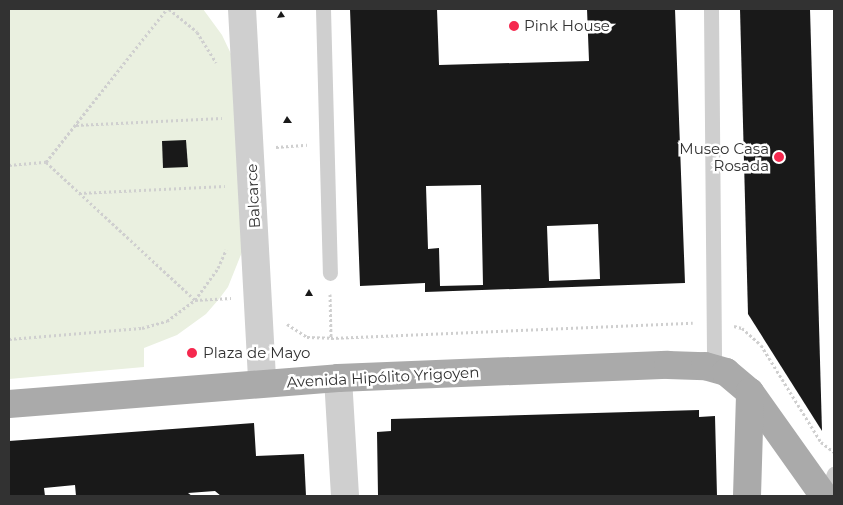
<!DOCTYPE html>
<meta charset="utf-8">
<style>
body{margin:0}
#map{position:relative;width:843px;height:505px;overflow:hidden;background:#fff;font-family:Montserrat,sans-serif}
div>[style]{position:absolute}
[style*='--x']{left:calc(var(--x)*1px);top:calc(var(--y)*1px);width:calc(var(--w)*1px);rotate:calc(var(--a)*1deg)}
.green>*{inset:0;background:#eaf0e0}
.building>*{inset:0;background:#191919}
.path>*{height:3px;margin-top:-1.5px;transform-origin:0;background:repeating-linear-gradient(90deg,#cfcfcf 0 2.5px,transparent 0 5px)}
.lane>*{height:15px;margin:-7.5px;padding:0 7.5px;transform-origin:7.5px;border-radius:7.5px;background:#cfcfcf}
.street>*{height:28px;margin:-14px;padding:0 14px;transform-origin:14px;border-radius:14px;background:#cfcfcf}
.primary>*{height:28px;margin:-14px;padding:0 14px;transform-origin:14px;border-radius:14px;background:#aaa}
.dots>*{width:14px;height:14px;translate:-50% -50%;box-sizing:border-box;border:2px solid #fff;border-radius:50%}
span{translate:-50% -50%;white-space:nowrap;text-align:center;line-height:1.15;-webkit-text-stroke:5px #fff;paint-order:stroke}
.poi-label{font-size:15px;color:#323232}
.left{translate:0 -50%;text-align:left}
.right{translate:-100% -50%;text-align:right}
.street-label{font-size:15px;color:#323232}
.frame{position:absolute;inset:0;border:10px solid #323232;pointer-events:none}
</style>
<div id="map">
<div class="green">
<div style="clip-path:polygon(9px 9px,203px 9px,222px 35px,231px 54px,242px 252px,228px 287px,219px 299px,206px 314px,177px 335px,144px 348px,144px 367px,9px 379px)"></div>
</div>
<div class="building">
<div style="clip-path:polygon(evenodd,350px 9px,437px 9px,439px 65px,589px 61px,587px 9px,675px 9px,685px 283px,425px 292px,425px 283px,360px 286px,350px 9px,481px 185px,483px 285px,440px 286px,439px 248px,428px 249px,426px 186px,481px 185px,350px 9px,598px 224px,600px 279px,549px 281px,547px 226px,598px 224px)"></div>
<div style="clip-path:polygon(740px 9px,810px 9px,822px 431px,748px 314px)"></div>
<div style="clip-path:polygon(281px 11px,285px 17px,277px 18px)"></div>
<div style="clip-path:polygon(287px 116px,292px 123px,283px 123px)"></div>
<div style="clip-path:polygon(186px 140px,188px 167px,163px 168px,162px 141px)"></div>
<div style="clip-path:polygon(309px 289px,313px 296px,305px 296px)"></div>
<div style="clip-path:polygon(699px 410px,699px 417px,715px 416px,717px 496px,378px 496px,377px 432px,391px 431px,391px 419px)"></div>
<div style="clip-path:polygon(254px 423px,256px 456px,304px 454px,306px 496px,221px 496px,215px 491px,188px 493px,192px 496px,76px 496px,75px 485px,44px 488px,45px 496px,9px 496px,9px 441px)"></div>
</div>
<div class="path">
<div style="--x:169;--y:9;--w:36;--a:39"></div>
<div style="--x:197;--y:32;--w:36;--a:58"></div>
<div style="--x:76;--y:125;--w:146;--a:-2.7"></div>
<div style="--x:276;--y:147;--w:31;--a:-4"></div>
<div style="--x:46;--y:162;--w:195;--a:-51.7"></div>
<div style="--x:9;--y:165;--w:37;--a:-5"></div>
<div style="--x:46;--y:162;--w:203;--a:42.8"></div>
<div style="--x:195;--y:300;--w:36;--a:-3"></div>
<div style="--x:79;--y:193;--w:146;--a:-2.7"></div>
<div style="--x:330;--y:294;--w:43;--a:88.7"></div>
<div style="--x:287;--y:324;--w:24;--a:33"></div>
<div style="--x:307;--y:337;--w:24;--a:2"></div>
<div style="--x:331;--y:338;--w:362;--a:-2.4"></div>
<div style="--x:734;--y:326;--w:8;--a:14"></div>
<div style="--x:742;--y:328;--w:25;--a:42"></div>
<div style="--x:761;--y:345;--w:114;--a:58.3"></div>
<div style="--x:821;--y:442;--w:16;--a:38"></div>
<div style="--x:9;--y:339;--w:133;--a:-4.7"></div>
<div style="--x:142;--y:328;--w:26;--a:-16"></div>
<div style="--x:167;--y:321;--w:35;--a:-37"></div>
<div style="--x:195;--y:300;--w:39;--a:-54"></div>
<div style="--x:218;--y:268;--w:20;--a:-66"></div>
</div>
<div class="lane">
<div style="--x:323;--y:9;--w:264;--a:88.5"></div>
<div style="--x:711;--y:9;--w:359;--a:89.5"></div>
<div style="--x:825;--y:496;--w:24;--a:-68"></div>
</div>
<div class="street">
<div style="--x:242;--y:9;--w:375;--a:86.9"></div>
<div style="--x:338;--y:378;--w:118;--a:86.6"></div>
</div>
<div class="primary">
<div style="--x:9;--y:404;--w:330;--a:-4.5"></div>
<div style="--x:338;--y:378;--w:330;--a:-2.3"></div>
<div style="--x:668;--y:365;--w:37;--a:2"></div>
<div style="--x:705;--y:366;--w:22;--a:16"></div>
<div style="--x:726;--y:372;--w:31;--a:40"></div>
<div style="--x:750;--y:392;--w:128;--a:54.6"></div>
<div style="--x:747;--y:496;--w:104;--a:-88.3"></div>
</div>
<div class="dots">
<div style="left:514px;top:26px;background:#f5284e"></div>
<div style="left:779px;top:157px;background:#f5284e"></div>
<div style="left:192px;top:353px;background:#f5284e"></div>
</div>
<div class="poi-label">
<span class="left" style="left:524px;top:26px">Pink House</span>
<span class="right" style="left:769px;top:157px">Museo Casa<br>Rosada</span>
<span class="left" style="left:203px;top:353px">Plaza de Mayo</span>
</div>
<div class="street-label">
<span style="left:253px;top:196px;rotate:-93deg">Balcarce</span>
<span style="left:383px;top:377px;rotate:-3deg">Avenida Hipólito Yrigoyen</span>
</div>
<div class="frame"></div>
</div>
